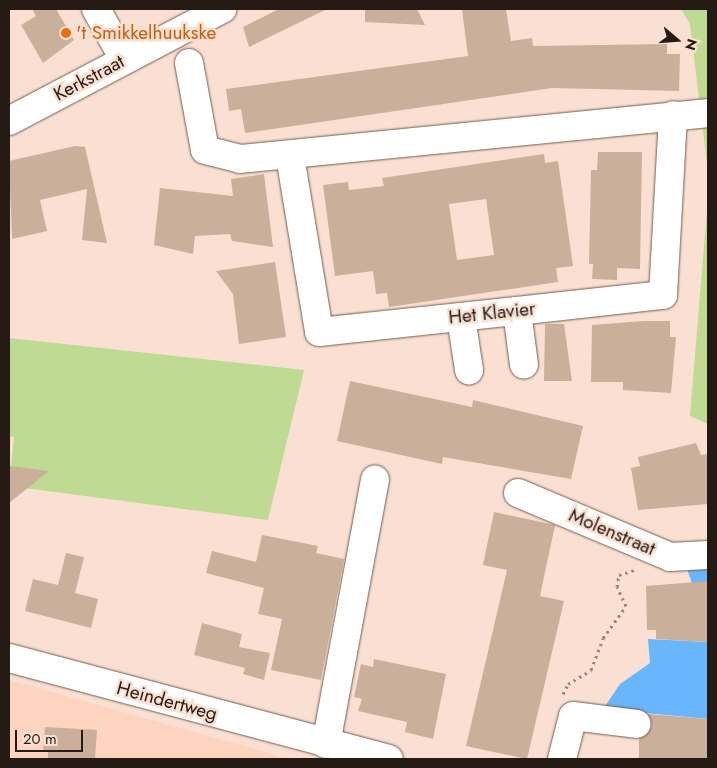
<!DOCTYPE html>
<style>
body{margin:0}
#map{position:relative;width:717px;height:768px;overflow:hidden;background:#fae0d3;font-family:Jost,sans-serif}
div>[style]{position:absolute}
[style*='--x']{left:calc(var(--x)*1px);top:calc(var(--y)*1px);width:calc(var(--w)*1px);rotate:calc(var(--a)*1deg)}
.built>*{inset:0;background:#fcd4c0}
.green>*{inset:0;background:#bfda92}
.water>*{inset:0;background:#6ab6fd}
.building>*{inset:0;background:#caaf9a}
.path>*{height:3px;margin-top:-1.5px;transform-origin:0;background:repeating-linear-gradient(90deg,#9b877e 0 2.5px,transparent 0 6.5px)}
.roads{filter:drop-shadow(0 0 1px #765b4d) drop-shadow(0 0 1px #765b4d)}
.minor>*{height:28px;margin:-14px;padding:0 14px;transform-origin:14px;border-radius:14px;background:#fff}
.dots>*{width:14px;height:14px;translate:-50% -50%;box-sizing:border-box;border:2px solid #fae0d3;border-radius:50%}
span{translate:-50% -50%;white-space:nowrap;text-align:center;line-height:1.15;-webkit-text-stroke:5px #fae0d3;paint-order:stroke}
.food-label{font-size:19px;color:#c56008}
.left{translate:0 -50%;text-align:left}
.street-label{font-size:19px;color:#251a14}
.frame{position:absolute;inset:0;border:10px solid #251a14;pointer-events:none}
.north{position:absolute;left:652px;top:15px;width:50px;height:50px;-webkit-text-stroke:4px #fae0d3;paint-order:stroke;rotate:108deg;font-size:14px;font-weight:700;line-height:20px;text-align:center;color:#251a14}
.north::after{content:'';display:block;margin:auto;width:18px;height:22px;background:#251a14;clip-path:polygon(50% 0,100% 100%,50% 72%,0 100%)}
.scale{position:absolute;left:15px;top:730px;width:68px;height:22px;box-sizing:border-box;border:2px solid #251a14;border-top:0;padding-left:6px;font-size:15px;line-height:18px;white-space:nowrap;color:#251a14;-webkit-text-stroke:4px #fae0d3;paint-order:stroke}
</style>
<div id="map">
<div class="built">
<div style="clip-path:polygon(9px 680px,255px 749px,288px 759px,9px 759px)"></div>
</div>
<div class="green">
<div style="clip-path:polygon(681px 9px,708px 9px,708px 172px,690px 24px)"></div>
<div style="clip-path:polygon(708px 198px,708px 424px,690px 416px)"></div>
<div style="clip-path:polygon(9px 338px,304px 370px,268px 520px,9px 486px,14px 437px,9px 436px)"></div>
</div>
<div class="water">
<div style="clip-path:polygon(687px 569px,708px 569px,708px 582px,692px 583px)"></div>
<div style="clip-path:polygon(648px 639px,708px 642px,708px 719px,603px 709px,620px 684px,650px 663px)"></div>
</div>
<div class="building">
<div style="clip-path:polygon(32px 9px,56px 9px,74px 40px,43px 63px,21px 25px,36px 16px)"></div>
<div style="clip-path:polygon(279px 9px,327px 9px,249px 47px,243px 27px)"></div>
<div style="clip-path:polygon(365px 9px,417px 9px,425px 25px,365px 22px)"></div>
<div style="clip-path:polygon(462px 9px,506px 9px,511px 41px,532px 38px,533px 46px,667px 44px,667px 54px,680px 54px,679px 91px,552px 88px,245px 133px,241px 109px,229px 111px,226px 89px,468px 56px)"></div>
<div style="clip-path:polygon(75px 146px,85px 147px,107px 243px,82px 240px,87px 189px,40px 200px,47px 231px,12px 239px,9px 161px)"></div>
<div style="clip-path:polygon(598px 152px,642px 152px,640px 269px,617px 268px,617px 280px,592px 279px,593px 264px,589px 264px,591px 170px,597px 170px)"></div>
<div style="clip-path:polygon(evenodd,544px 154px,545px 163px,558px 161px,573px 266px,556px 268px,558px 282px,389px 307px,387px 293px,376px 294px,373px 271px,335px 276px,323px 185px,348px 182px,349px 190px,384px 186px,382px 178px,544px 154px,486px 199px,494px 255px,457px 260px,449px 204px,486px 199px)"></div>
<div style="clip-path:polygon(264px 174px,273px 247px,232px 241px,230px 234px,195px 236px,193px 254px,154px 245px,160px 188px,233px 196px,231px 179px)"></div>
<div style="clip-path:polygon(275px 262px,286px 337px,239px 344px,233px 294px,216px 271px)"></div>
<div style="clip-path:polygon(644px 321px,670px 321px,670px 337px,676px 337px,671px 393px,623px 390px,623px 382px,591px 382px,592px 325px)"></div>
<div style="clip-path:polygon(545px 324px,564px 324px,572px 381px,544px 381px)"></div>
<div style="clip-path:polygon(350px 381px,472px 407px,473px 400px,583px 426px,571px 479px,443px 457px,442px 464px,337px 441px)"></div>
<div style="clip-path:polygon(696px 443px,701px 455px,708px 454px,708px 504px,638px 510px,631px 468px,640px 466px,638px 457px)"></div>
<div style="clip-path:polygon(9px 466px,49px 471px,9px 503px)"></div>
<div style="clip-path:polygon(494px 512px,555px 525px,540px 596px,564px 601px,527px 759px,466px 746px,507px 570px,483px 565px)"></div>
<div style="clip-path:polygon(262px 535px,318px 546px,316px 553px,344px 559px,321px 680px,271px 670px,282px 619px,258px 614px,264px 588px,206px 573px,212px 551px,256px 562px)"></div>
<div style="clip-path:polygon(66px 553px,84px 557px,75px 593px,98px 599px,91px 628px,25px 611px,33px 579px,58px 585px)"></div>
<div style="clip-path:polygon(708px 581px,708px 642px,656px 639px,656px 630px,647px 630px,646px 586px)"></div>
<div style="clip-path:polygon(202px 623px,242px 634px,239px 647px,270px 653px,264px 680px,243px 674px,245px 668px,194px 655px)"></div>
<div style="clip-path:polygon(374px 659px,446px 674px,433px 739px,405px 732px,407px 722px,358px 711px,362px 699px,354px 697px,361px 664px,373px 667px)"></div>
<div style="clip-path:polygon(648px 714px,708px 719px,708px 759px,639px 759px,639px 739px,652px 726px)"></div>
<div style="clip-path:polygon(45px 727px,97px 730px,95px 759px,48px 759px,48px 752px,43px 752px)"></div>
</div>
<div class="path">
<div style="--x:563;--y:694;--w:11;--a:-63"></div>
<div style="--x:568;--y:684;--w:27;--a:-31"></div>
<div style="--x:591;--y:670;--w:34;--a:-69"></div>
<div style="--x:603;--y:638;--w:39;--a:-54"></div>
<div style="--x:626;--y:606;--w:21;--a:-115"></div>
<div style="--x:617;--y:587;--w:12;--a:-81"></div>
<div style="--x:619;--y:575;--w:16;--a:-18"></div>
</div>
<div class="roads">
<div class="minor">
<div style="--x:96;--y:9;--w:57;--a:60.8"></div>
<div style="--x:189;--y:63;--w:88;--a:79.6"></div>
<div style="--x:205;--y:150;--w:36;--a:14"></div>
<div style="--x:240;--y:159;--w:470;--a:-5.6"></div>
<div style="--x:9;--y:121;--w:241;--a:-27.7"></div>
<div style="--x:290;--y:156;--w:178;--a:80.6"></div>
<div style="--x:319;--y:332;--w:199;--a:-6.1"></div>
<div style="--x:517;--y:311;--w:147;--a:-6.3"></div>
<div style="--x:663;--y:295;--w:180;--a:-86.8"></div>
<div style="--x:517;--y:311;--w:54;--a:82.6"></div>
<div style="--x:461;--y:317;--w:54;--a:81.4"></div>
<div style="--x:518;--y:493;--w:165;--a:22.8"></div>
<div style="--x:670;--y:557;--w:38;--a:-3"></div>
<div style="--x:9;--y:658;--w:393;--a:14.9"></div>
<div style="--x:326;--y:744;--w:269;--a:-79.5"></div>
<div style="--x:562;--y:759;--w:44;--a:-75.7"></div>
<div style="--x:573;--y:716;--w:64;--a:7.1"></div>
</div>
</div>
<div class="dots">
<div style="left:66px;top:33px;background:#e8710a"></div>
</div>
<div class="food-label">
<span class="left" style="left:76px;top:33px">'t Smikkelhuukske</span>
</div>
<div class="street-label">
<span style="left:89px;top:78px;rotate:-28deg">Kerkstraat</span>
<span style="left:492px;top:313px;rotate:-6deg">Het Klavier</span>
<span style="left:612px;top:532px;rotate:23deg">Molenstraat</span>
<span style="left:167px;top:701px;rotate:15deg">Heindertweg</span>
</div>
<div class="frame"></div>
<div class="north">N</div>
<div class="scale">20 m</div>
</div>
